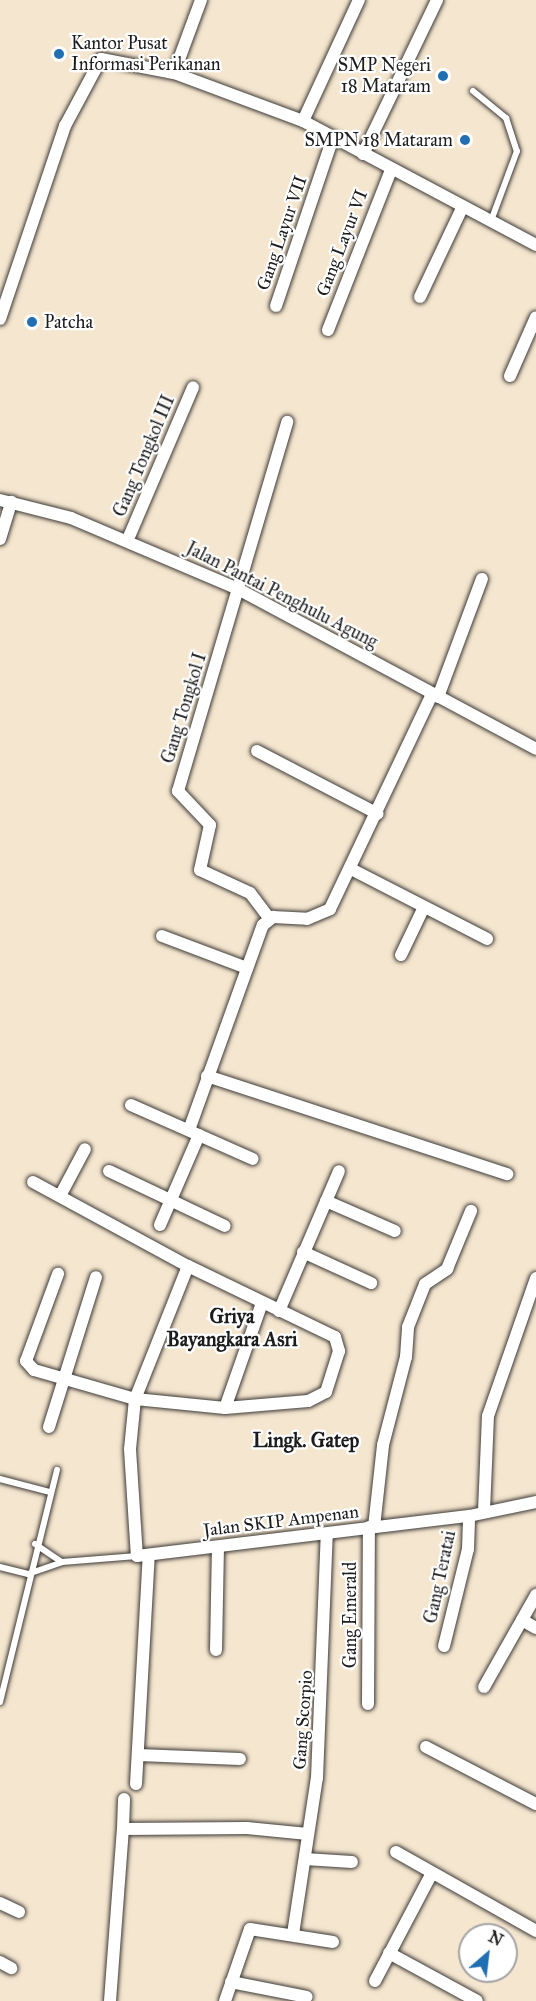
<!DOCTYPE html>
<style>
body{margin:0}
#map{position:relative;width:536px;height:2001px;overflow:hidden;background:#f5e6cf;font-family:"IM FELL Great Primer",serif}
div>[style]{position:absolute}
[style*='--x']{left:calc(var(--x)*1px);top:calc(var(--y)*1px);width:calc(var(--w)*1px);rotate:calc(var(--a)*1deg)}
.roads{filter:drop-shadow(0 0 2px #3d3a37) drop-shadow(0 0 2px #3d3a37)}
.service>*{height:6px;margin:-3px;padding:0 3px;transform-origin:3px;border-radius:3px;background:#fff}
.minor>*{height:12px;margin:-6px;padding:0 6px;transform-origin:6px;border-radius:6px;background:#fff}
.dots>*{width:16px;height:16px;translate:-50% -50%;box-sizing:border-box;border:3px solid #fff;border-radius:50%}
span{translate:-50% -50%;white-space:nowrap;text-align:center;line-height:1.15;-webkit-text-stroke:4.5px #fff;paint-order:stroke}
.poi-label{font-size:18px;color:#1c1c1c}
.left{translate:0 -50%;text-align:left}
.right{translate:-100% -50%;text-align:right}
.street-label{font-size:18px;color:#1c1c1c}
.neighbourhood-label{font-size:20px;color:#1c1c1c;font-weight:700}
.north{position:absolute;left:458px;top:1923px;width:60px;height:60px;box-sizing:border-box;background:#fff;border:2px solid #a4a4a4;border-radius:50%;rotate:28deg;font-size:16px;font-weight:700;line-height:24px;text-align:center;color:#1c1c1c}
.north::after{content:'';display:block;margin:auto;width:21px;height:27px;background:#1f6fb2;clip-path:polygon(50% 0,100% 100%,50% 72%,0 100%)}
</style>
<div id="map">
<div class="roads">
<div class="service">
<div style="--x:473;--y:91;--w:43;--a:39.3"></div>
<div style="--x:506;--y:118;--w:35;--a:72"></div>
<div style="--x:517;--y:151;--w:75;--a:110.4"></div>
<div style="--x:0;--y:1479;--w:52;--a:14.6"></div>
<div style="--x:35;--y:1544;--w:32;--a:34"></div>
<div style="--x:62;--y:1562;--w:75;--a:-4.6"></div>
<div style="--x:0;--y:1567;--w:29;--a:14"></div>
<div style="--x:28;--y:1574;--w:36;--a:-19"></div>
<div style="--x:0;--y:1702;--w:239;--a:-76.2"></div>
</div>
<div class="minor">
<div style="--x:174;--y:73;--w:78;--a:-69.7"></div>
<div style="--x:303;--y:121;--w:133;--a:-65.2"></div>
<div style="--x:363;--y:154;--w:171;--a:-64.3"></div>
<div style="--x:420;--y:297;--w:98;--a:-64.7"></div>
<div style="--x:276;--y:306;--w:177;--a:-71.3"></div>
<div style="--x:0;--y:319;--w:204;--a:-71.4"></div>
<div style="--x:65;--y:126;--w:76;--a:-61.8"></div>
<div style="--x:101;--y:59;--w:74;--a:10.9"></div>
<div style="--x:174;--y:73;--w:138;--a:20.4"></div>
<div style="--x:303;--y:121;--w:264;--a:28"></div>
<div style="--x:328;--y:330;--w:172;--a:-68.5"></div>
<div style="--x:510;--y:376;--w:64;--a:-66.2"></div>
<div style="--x:0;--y:500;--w:73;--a:14.2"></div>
<div style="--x:71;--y:518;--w:181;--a:23"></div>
<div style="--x:238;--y:589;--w:338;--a:28.2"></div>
<div style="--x:0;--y:539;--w:39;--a:-73"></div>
<div style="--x:128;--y:539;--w:165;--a:-66.8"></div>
<div style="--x:438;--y:697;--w:126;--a:-69.6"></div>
<div style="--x:257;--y:751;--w:136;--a:27.5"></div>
<div style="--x:351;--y:869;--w:153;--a:27.2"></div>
<div style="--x:269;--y:918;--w:31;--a:-127"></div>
<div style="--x:250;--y:893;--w:55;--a:-155.3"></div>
<div style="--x:200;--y:870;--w:46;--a:-77.5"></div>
<div style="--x:210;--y:825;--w:47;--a:-133.3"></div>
<div style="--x:178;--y:791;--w:385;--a:-73.5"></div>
<div style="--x:162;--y:936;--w:91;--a:20.6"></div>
<div style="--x:401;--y:955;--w:51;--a:-64.4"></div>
<div style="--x:207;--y:1076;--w:316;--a:18.1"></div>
<div style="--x:131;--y:1105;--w:133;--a:23.9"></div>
<div style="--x:189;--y:1130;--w:218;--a:-70.2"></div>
<div style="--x:263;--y:925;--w:13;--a:-39"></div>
<div style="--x:273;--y:917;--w:34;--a:3"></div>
<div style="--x:307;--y:919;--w:25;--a:-23"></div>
<div style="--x:330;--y:909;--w:238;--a:-64.6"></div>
<div style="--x:109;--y:1171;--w:128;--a:25.4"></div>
<div style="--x:33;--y:1182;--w:176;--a:28.5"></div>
<div style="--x:188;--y:1266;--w:163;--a:25.8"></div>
<div style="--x:335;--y:1337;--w:15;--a:74"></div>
<div style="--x:339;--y:1351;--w:43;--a:107.6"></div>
<div style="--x:326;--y:1392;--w:20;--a:153"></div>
<div style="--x:308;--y:1401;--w:83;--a:175.2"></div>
<div style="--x:225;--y:1408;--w:90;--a:-174.3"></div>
<div style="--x:135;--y:1399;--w:105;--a:-164"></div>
<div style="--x:34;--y:1370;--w:12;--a:-132"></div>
<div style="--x:26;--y:1361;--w:93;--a:-69.8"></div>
<div style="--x:60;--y:1196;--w:53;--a:-62"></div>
<div style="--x:326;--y:1201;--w:75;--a:23.5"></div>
<div style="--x:160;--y:1225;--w:98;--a:-66.6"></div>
<div style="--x:303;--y:1252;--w:75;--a:24.5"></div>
<div style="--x:188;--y:1266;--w:143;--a:111.7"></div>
<div style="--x:135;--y:1399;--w:50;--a:95.7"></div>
<div style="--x:130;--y:1449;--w:107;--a:86.3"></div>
<div style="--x:137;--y:1556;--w:334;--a:-6.9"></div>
<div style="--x:469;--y:1516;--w:68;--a:-11.8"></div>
<div style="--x:279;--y:1311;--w:152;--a:-66.8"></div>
<div style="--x:225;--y:1408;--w:111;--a:-70.6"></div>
<div style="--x:49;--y:1427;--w:157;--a:-72.6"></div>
<div style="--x:484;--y:1511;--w:95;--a:-87.6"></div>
<div style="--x:488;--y:1416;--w:146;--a:-70.8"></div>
<div style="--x:374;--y:1527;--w:82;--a:-83.7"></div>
<div style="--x:383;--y:1445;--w:91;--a:-75.4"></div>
<div style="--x:406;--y:1357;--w:30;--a:-86"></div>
<div style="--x:408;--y:1327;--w:46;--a:-68.4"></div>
<div style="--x:425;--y:1284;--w:27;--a:-34"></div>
<div style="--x:447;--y:1269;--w:63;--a:-67.5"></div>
<div style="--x:522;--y:1620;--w:16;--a:30"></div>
<div style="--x:444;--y:1646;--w:100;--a:-76.1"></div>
<div style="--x:468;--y:1549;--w:33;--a:-88"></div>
<div style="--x:216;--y:1650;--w:103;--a:-88.9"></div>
<div style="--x:484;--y:1687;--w:106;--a:-60.5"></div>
<div style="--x:368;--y:1704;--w:177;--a:-89.7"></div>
<div style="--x:426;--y:1747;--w:124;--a:27.4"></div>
<div style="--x:138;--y:1755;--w:102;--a:2.2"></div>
<div style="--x:136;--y:1784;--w:229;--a:-86.8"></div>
<div style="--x:123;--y:1829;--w:30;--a:-88"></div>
<div style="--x:396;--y:1852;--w:161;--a:29.4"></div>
<div style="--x:305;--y:1859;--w:47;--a:3.7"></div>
<div style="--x:0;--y:1903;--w:21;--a:25"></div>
<div style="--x:293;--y:1934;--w:158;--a:-81.3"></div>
<div style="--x:317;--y:1778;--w:244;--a:-87.7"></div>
<div style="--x:389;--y:1953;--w:100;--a:28.6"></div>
<div style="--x:0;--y:1962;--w:13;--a:29"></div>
<div style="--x:375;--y:1981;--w:122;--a:-62.2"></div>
<div style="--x:231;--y:1982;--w:77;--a:11.2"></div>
<div style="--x:110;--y:2001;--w:172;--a:-85.7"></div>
<div style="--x:123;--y:1829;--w:124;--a:-0.5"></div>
<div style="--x:247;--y:1828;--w:61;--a:5.6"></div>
<div style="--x:225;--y:2001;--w:76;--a:-70.9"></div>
<div style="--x:250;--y:1929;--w:84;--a:8.9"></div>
</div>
</div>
<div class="dots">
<div style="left:59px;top:54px;background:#1f6fb2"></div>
<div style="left:443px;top:76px;background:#1f6fb2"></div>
<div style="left:465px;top:140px;background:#1f6fb2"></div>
<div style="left:32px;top:322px;background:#1f6fb2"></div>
</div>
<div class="poi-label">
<span class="left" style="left:71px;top:54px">Kantor Pusat<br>Informasi Perikanan</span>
<span class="right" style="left:431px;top:76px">SMP Negeri<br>18 Mataram</span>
<span class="right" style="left:453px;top:140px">SMPN 18 Mataram</span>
<span class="left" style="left:44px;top:322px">Patcha</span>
</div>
<div class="street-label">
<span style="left:282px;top:233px;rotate:-71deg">Gang Layur VII</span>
<span style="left:342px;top:243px;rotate:-69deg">Gang Layur VI</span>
<span style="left:144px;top:456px;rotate:-67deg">Gang Tongkol III</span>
<span style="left:282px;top:595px;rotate:27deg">Jalan Pantai Penghulu Agung</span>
<span style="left:184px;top:708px;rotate:-73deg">Gang Tongkol I</span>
<span style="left:281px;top:1521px;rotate:-7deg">Jalan SKIP Ampenan</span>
<span style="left:440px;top:1577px;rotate:-78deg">Gang Teratai</span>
<span style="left:350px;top:1615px;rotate:-90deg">Gang Emerald</span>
<span style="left:303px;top:1720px;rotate:-86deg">Gang Scorpio</span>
</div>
<div class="neighbourhood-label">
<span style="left:232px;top:1328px">Griya<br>Bayangkara Asri</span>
<span style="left:306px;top:1440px">Lingk. Gatep</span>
</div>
<div class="north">N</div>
</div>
